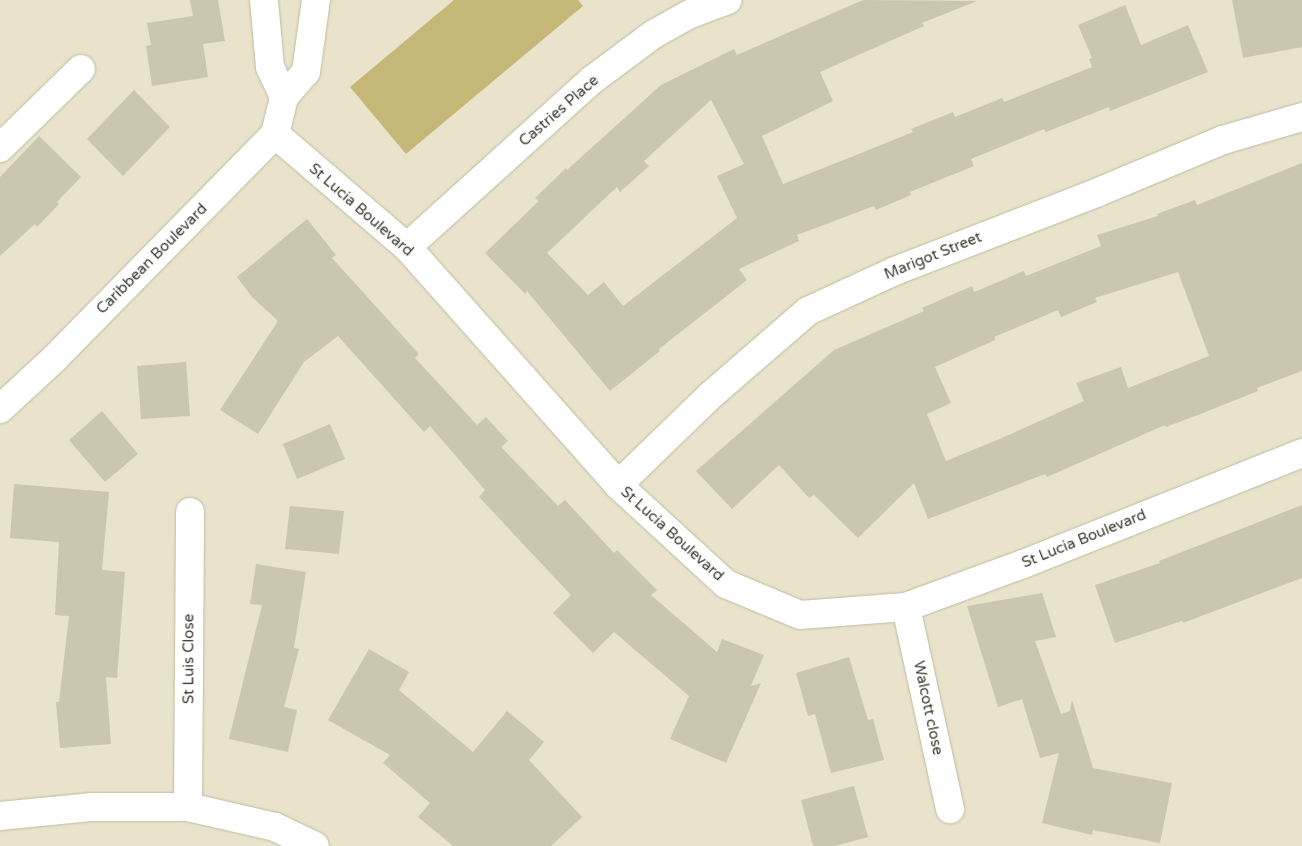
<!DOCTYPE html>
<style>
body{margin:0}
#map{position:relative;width:1302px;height:846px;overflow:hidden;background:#e8e3ca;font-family:"Varela Round",sans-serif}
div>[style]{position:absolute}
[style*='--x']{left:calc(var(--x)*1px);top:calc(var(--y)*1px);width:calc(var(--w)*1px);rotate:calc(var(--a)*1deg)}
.green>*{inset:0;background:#c4b777}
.building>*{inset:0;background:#cbc6ae}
.roads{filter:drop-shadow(0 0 1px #bfbaa2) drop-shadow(0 0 1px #bfbaa2)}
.minor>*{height:28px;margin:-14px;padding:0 14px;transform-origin:14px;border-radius:14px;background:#fff}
span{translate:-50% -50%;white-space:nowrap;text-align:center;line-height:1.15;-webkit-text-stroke:4.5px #fff;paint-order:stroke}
.street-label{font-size:15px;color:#3b392f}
</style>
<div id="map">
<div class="green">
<div style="clip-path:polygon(454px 0,578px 0,583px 6px,406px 154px,350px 87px)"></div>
</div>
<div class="building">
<div style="clip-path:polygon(190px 0,218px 0,225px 41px,203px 44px,208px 77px,152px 86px,146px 46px,151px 45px,147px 23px,193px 16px)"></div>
<div style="clip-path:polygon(evenodd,863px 0,977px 1px,922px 23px,924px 26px,820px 72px,833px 101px,762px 136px,783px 184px,861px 153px,913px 132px,911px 129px,953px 112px,955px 117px,1002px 98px,1004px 102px,1092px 67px,1089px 59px,1092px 58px,1078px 25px,1125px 5px,1141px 45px,1188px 25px,1208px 72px,1110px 111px,1109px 107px,1046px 132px,1044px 129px,971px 159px,974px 166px,910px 192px,911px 195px,876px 210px,874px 206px,797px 235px,799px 241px,739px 269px,747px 280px,659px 349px,660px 351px,610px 391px,527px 291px,525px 294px,485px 253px,539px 201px,535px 198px,566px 168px,567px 170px,661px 85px,734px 49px,737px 55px,863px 0,711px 100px,744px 164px,717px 176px,737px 218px,623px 306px,604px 282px,588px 295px,547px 253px,617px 187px,620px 192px,649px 166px,644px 161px,711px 100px)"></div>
<div style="clip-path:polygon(1232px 0,1302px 0,1302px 47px,1243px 58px)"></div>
<div style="clip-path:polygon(134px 90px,170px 127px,123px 176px,87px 139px)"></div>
<div style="clip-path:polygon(39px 136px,81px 177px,57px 202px,59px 204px,37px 227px,35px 224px,0 256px,0 177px)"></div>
<div style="clip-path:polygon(evenodd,1302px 163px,1302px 371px,1257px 388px,1258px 391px,1203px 413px,1166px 427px,1165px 425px,1047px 477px,1045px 474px,928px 519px,914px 483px,858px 538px,814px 495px,809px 498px,779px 465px,732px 509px,696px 471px,834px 350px,924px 311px,922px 308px,972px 286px,974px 292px,1024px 271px,1026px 276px,1101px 246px,1097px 235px,1158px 216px,1157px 214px,1195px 200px,1197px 205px,1302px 163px,1178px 272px,1209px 356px,1128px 388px,1121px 367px,1076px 383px,1084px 401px,1002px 438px,946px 461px,927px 414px,951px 403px,935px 367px,995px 340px,994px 337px,1058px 310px,1061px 317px,1097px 302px,1095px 298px,1178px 272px)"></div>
<div style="clip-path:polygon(307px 219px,336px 255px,332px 258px,419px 354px,415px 358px,477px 425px,486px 417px,508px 441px,501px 447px,558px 506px,565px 500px,614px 553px,617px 550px,657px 590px,651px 595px,717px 652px,722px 639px,764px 655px,751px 686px,761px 683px,726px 763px,670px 739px,689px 696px,614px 632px,593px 653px,553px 613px,571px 595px,479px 497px,485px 490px,430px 426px,424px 432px,338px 336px,304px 362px,258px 434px,220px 410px,278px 321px,252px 297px,237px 277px)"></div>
<div style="clip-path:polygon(186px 362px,190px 416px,141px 419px,137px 366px)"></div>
<div style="clip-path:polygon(102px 411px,138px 454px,105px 482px,69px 440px)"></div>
<div style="clip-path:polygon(330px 424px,345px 459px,297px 479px,283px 444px)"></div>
<div style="clip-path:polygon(14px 484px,109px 492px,102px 570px,125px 572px,117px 678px,106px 677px,111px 744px,60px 748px,56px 702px,59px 702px,69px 616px,55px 615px,59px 542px,10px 538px)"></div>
<div style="clip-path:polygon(1302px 505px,1302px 578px,1183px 623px,1182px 621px,1115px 643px,1095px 585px,1160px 563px,1159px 561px)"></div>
<div style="clip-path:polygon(290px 506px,344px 511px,339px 554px,285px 549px)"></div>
<div style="clip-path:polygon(256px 564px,306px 572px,294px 648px,299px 649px,284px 707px,297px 710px,288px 752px,229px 739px,262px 605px,250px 604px)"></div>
<div style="clip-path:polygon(1042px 593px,1056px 637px,1035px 641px,1061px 714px,1070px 711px,1072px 700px,1093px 768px,1172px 783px,1160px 843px,1093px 830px,1092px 835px,1042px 823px,1059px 753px,1040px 758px,1022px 699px,998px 707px,967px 606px)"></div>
<div style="clip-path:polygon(369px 649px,409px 672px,399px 690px,473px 752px,507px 711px,544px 742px,529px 760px,582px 817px,551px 846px,453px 846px,418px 817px,430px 803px,383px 763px,390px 755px,328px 720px)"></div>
<div style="clip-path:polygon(849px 657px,868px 720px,873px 719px,884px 760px,831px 773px,815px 714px,808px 716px,796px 673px)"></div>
<div style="clip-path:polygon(854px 786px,868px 837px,835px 846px,813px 846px,801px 800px)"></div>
</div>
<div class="roads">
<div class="minor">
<div style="--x:264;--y:0;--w:67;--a:84.9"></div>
<div style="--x:270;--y:67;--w:33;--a:65"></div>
<div style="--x:275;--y:134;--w:174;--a:40.6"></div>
<div style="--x:407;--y:247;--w:318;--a:48.4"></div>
<div style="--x:618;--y:485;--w:147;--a:42.5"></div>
<div style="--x:726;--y:584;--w:80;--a:22.7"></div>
<div style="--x:800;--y:615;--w:106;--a:-4.3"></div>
<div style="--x:906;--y:607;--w:125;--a:-20.2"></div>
<div style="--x:1023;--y:564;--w:300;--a:-21.7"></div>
<div style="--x:0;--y:148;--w:113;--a:-44.3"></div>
<div style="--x:407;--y:247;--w:249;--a:-42.1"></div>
<div style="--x:592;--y:80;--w:77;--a:-36.6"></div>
<div style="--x:654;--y:34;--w:41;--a:-29.1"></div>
<div style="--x:690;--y:14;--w:40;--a:-20.2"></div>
<div style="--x:0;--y:409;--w:74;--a:-42.8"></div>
<div style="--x:54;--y:359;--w:315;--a:-45.5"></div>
<div style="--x:275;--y:134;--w:38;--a:-76"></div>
<div style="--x:284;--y:97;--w:33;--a:-49"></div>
<div style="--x:306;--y:72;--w:73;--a:-82.1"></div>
<div style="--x:618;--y:485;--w:129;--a:-44.1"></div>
<div style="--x:711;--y:395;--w:128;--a:-40.9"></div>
<div style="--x:808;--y:311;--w:96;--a:-24.7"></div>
<div style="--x:895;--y:271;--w:216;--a:-21.2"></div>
<div style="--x:1096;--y:193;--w:138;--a:-22.7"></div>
<div style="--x:1223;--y:140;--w:82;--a:-16.2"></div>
<div style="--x:906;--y:607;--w:207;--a:77.7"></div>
<div style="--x:188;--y:807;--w:295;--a:-89.6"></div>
<div style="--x:0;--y:816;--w:91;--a:-5.6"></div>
<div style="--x:91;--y:807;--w:97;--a:0"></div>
<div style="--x:188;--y:807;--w:89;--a:12.9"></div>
<div style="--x:275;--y:827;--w:44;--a:25.4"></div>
</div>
</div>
<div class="street-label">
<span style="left:559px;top:111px;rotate:-41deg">Castries Place</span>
<span style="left:361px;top:210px;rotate:41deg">St Lucia Boulevard</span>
<span style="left:933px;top:256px;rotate:-22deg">Marigot Street</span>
<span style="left:152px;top:259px;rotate:-45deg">Caribbean Boulevard</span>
<span style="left:672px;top:534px;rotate:42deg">St Lucia Boulevard</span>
<span style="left:1084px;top:539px;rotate:-22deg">St Lucia Boulevard</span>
<span style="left:189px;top:659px;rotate:-90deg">St Luis Close</span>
<span style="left:928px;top:708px;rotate:78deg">Walcott close</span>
</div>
</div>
